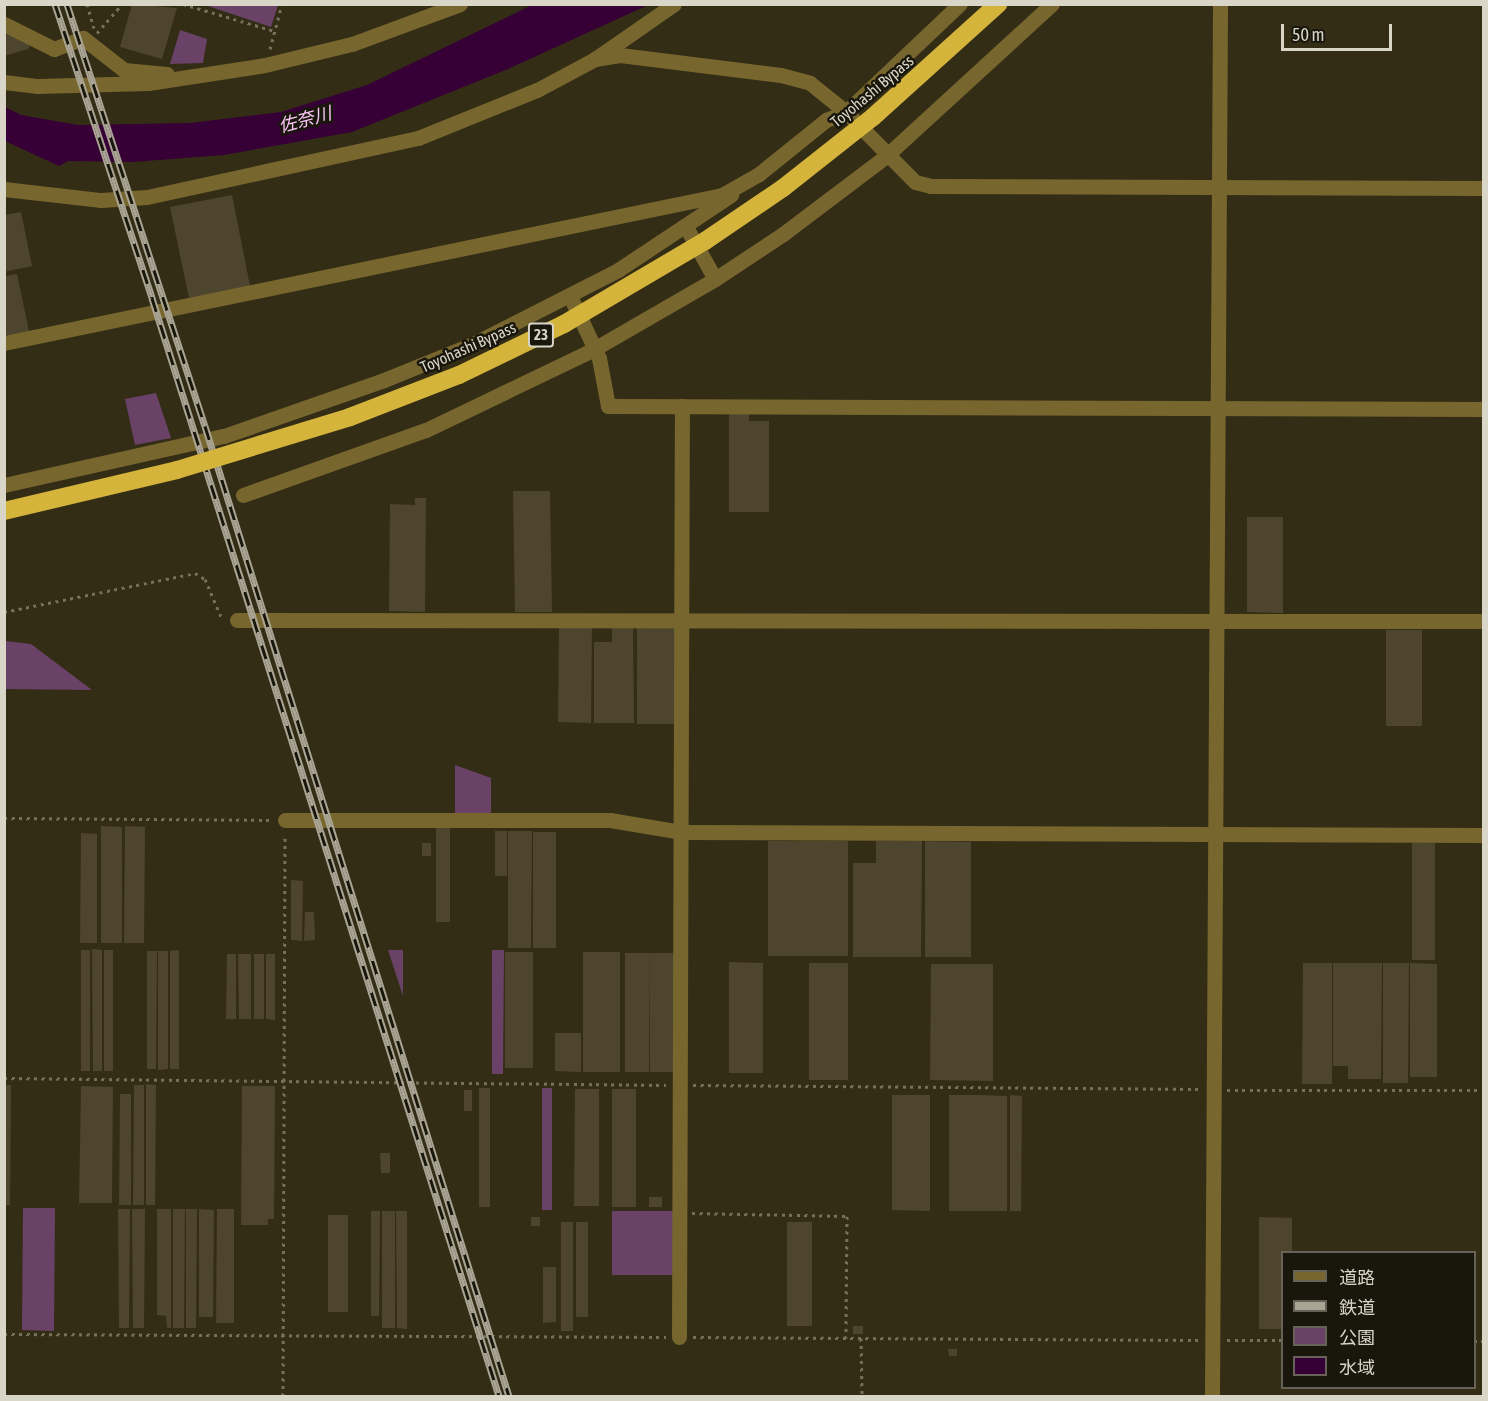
<!DOCTYPE html>
<meta charset="utf-8">
<style>
body{margin:0}
#map{position:relative;width:1488px;height:1401px;overflow:hidden;background:#342d16;font-family:"Asap Condensed","Noto Sans JP",sans-serif}
div>[style]{position:absolute}
[style*='--x']{left:calc(var(--x)*1px);top:calc(var(--y)*1px);width:calc(var(--w)*1px);rotate:calc(var(--a)*1deg)}
.green>*{inset:0;background:#6a4268}
.water>*{inset:0;background:#360036}
.building>*{inset:0;background:#4d452d}
.path>*{height:3px;margin-top:-1.5px;transform-origin:0;background:repeating-linear-gradient(90deg,#76705d 0 3px,transparent 0 7.5px)}
.minor>*{height:15px;margin:-7.5px;padding:0 7.5px;transform-origin:7.5px;border-radius:7.5px;background:#77662e}
.rail>*{height:7px;margin-top:-3.5px;transform-origin:0;background:repeating-linear-gradient(90deg,#19160c 0 14px,#a9a494 0 28px);box-sizing:border-box;border-block:2px solid #a9a494}
.highway-bridge>*{height:18px;margin:-9px;padding:0 9px;transform-origin:9px;border-radius:9px;background:#d5b43c}
span{translate:-50% -50%;white-space:nowrap;text-align:center;line-height:1.15;-webkit-text-stroke:5px #19160c;paint-order:stroke}
.shield-label span{padding:2px 4px;background:#19160c;border:2px solid;border-radius:4px;-webkit-text-stroke-width:0}
.shield-label{font-size:15px;color:#d9d5c7;font-weight:700}
.street-label{font-size:16px;color:#d9d5c7}
.water-label{font-size:18px;color:#fcc8f8;font-style:italic}
.frame{position:absolute;inset:0;border:6px solid #d9d5c7;pointer-events:none}
.legend{position:absolute;left:1281px;top:1251px;width:195px;height:138px;box-sizing:border-box;background:#19160c;border:2px solid #666257;margin:0;padding:8px 10px;list-style:none;font-size:18px;color:#d9d5c7}
.legend li{display:flex;align-items:center;gap:12px;height:30px}
.legend b{width:30px;border:2px solid #666257}
.scale{position:absolute;left:1281px;top:24px;width:111px;height:27px;box-sizing:border-box;border:3px solid #d9d5c7;border-top:0;padding-left:8px;font-size:18px;line-height:21px;white-space:nowrap;color:#d9d5c7;-webkit-text-stroke:4px #19160c;paint-order:stroke}
</style>
<div id="map">
<div class="green">
<div style="clip-path:polygon(202px 4px,278px 4px,278px 5px,271px 27px)"></div>
<div style="clip-path:polygon(180px 30px,207px 39px,203px 63px,170px 64px)"></div>
<div style="clip-path:polygon(156px 393px,171px 438px,135px 445px,125px 399px)"></div>
<div style="clip-path:polygon(5px 641px,31px 644px,92px 690px,5px 689px)"></div>
<div style="clip-path:polygon(455px 765px,491px 778px,491px 813px,455px 813px)"></div>
<div style="clip-path:polygon(388px 950px,403px 950px,403px 996px)"></div>
<div style="clip-path:polygon(492px 950px,504px 950px,503px 1074px,492px 1074px)"></div>
<div style="clip-path:polygon(542px 1088px,552px 1088px,552px 1210px,542px 1210px)"></div>
<div style="clip-path:polygon(23px 1208px,55px 1208px,54px 1331px,22px 1330px)"></div>
<div style="clip-path:polygon(612px 1211px,676px 1211px,676px 1275px,612px 1275px)"></div>
</div>
<div class="water">
<div style="clip-path:polygon(532px 5px,648px 5px,508px 69px,352px 132px,224px 155px,132px 162px,68px 161px,59px 166px,5px 141px,5px 107px,21px 115px,78px 125px,190px 123px,281px 112px,367px 85px)"></div>
</div>
<div class="building">
<div style="clip-path:polygon(132px 4px,177px 8px,162px 59px,120px 47px)"></div>
<div style="clip-path:polygon(7px 31px,32px 42px,28px 49px,4px 56px)"></div>
<div style="clip-path:polygon(232px 195px,250px 286px,189px 298px,170px 207px)"></div>
<div style="clip-path:polygon(21px 212px,32px 266px,4px 272px,4px 215px)"></div>
<div style="clip-path:polygon(17px 274px,29px 331px,4px 336px,4px 276px)"></div>
<div style="clip-path:polygon(729px 413px,749px 413px,749px 421px,769px 421px,769px 512px,729px 512px)"></div>
<div style="clip-path:polygon(513px 491px,550px 491px,552px 612px,515px 612px)"></div>
<div style="clip-path:polygon(415px 498px,426px 498px,425px 612px,389px 611px,390px 504px,415px 505px)"></div>
<div style="clip-path:polygon(1247px 517px,1283px 517px,1283px 613px,1247px 612px)"></div>
<div style="clip-path:polygon(612px 626px,633px 626px,634px 723px,594px 723px,594px 642px,612px 642px)"></div>
<div style="clip-path:polygon(637px 626px,678px 627px,679px 724px,637px 724px)"></div>
<div style="clip-path:polygon(559px 627px,592px 627px,591px 723px,558px 722px)"></div>
<div style="clip-path:polygon(1386px 630px,1422px 630px,1422px 726px,1386px 726px)"></div>
<div style="clip-path:polygon(101px 826px,122px 827px,122px 943px,101px 943px)"></div>
<div style="clip-path:polygon(125px 826px,145px 827px,144px 943px,124px 943px)"></div>
<div style="clip-path:polygon(436px 827px,450px 827px,450px 922px,436px 922px)"></div>
<div style="clip-path:polygon(495px 831px,507px 831px,507px 876px,495px 876px)"></div>
<div style="clip-path:polygon(508px 831px,532px 831px,531px 948px,508px 948px)"></div>
<div style="clip-path:polygon(533px 832px,556px 832px,556px 948px,533px 948px)"></div>
<div style="clip-path:polygon(81px 833px,97px 834px,97px 943px,80px 943px)"></div>
<div style="clip-path:polygon(768px 841px,848px 841px,848px 956px,768px 956px)"></div>
<div style="clip-path:polygon(876px 841px,922px 841px,921px 957px,853px 957px,853px 863px,876px 863px)"></div>
<div style="clip-path:polygon(925px 841px,971px 842px,971px 957px,925px 957px)"></div>
<div style="clip-path:polygon(422px 843px,431px 843px,431px 856px,422px 856px)"></div>
<div style="clip-path:polygon(1412px 843px,1435px 843px,1435px 960px,1412px 960px)"></div>
<div style="clip-path:polygon(291px 880px,303px 881px,302px 941px,291px 940px)"></div>
<div style="clip-path:polygon(305px 912px,314px 912px,315px 940px,304px 941px)"></div>
<div style="clip-path:polygon(92px 949px,102px 950px,102px 1071px,93px 1071px)"></div>
<div style="clip-path:polygon(81px 950px,90px 950px,90px 1071px,81px 1071px)"></div>
<div style="clip-path:polygon(104px 950px,113px 950px,113px 1071px,104px 1071px)"></div>
<div style="clip-path:polygon(179px 950px,179px 1069px,170px 1069px,170px 951px)"></div>
<div style="clip-path:polygon(147px 951px,157px 951px,156px 1069px,147px 1069px)"></div>
<div style="clip-path:polygon(158px 951px,168px 951px,168px 1069px,158px 1070px)"></div>
<div style="clip-path:polygon(505px 952px,533px 952px,533px 1068px,505px 1068px)"></div>
<div style="clip-path:polygon(583px 952px,620px 952px,620px 1072px,583px 1072px)"></div>
<div style="clip-path:polygon(625px 953px,650px 953px,649px 1072px,625px 1072px)"></div>
<div style="clip-path:polygon(650px 953px,674px 953px,674px 1072px,650px 1072px)"></div>
<div style="clip-path:polygon(227px 954px,236px 954px,236px 1019px,226px 1019px)"></div>
<div style="clip-path:polygon(238px 954px,251px 954px,251px 1019px,239px 1019px)"></div>
<div style="clip-path:polygon(254px 954px,264px 954px,264px 1019px,254px 1019px)"></div>
<div style="clip-path:polygon(266px 954px,275px 954px,275px 1020px,266px 1019px)"></div>
<div style="clip-path:polygon(729px 962px,763px 963px,763px 1073px,729px 1073px)"></div>
<div style="clip-path:polygon(809px 963px,848px 963px,848px 1080px,809px 1080px)"></div>
<div style="clip-path:polygon(1303px 963px,1332px 963px,1332px 1084px,1302px 1084px)"></div>
<div style="clip-path:polygon(1333px 963px,1382px 963px,1381px 1079px,1348px 1079px,1348px 1066px,1333px 1066px)"></div>
<div style="clip-path:polygon(1383px 963px,1409px 963px,1408px 1083px,1383px 1083px)"></div>
<div style="clip-path:polygon(1410px 963px,1437px 964px,1437px 1077px,1410px 1077px)"></div>
<div style="clip-path:polygon(931px 964px,993px 964px,993px 1081px,930px 1080px)"></div>
<div style="clip-path:polygon(555px 1033px,581px 1033px,581px 1072px,555px 1071px)"></div>
<div style="clip-path:polygon(146px 1084px,156px 1085px,155px 1205px,146px 1205px)"></div>
<div style="clip-path:polygon(4px 1085px,11px 1085px,10px 1205px,4px 1205px)"></div>
<div style="clip-path:polygon(134px 1085px,144px 1085px,144px 1205px,133px 1205px)"></div>
<div style="clip-path:polygon(81px 1086px,113px 1087px,112px 1203px,79px 1203px)"></div>
<div style="clip-path:polygon(242px 1086px,275px 1086px,274px 1219px,268px 1219px,268px 1225px,241px 1225px)"></div>
<div style="clip-path:polygon(479px 1088px,490px 1088px,490px 1207px,479px 1207px)"></div>
<div style="clip-path:polygon(575px 1089px,599px 1089px,599px 1206px,574px 1206px)"></div>
<div style="clip-path:polygon(612px 1089px,636px 1089px,636px 1207px,612px 1207px)"></div>
<div style="clip-path:polygon(464px 1090px,472px 1090px,472px 1111px,464px 1111px)"></div>
<div style="clip-path:polygon(120px 1094px,131px 1094px,131px 1205px,119px 1205px)"></div>
<div style="clip-path:polygon(892px 1095px,930px 1095px,930px 1211px,892px 1210px)"></div>
<div style="clip-path:polygon(949px 1095px,978px 1095px,978px 1123px,978px 1095px,1007px 1096px,1007px 1211px,949px 1211px)"></div>
<div style="clip-path:polygon(1010px 1095px,1022px 1096px,1021px 1211px,1010px 1211px)"></div>
<div style="clip-path:polygon(380px 1153px,390px 1153px,390px 1173px,381px 1173px)"></div>
<div style="clip-path:polygon(649px 1197px,662px 1197px,662px 1207px,649px 1207px)"></div>
<div style="clip-path:polygon(118px 1209px,130px 1209px,129px 1328px,119px 1328px)"></div>
<div style="clip-path:polygon(132px 1209px,145px 1209px,144px 1328px,133px 1328px)"></div>
<div style="clip-path:polygon(157px 1209px,171px 1209px,171px 1328px,167px 1328px,166px 1316px,157px 1315px)"></div>
<div style="clip-path:polygon(173px 1209px,185px 1209px,184px 1328px,173px 1328px)"></div>
<div style="clip-path:polygon(186px 1209px,197px 1209px,196px 1328px,186px 1328px)"></div>
<div style="clip-path:polygon(199px 1209px,214px 1210px,213px 1317px,199px 1317px)"></div>
<div style="clip-path:polygon(217px 1209px,234px 1209px,234px 1323px,216px 1323px)"></div>
<div style="clip-path:polygon(371px 1211px,380px 1211px,379px 1316px,371px 1316px)"></div>
<div style="clip-path:polygon(382px 1211px,395px 1211px,395px 1328px,382px 1328px)"></div>
<div style="clip-path:polygon(396px 1211px,407px 1211px,407px 1329px,397px 1328px)"></div>
<div style="clip-path:polygon(328px 1215px,348px 1215px,348px 1312px,328px 1312px)"></div>
<div style="clip-path:polygon(531px 1217px,540px 1217px,540px 1226px,531px 1226px)"></div>
<div style="clip-path:polygon(1259px 1217px,1292px 1218px,1292px 1252px,1282px 1252px,1282px 1329px,1259px 1329px)"></div>
<div style="clip-path:polygon(561px 1222px,573px 1222px,573px 1331px,561px 1331px)"></div>
<div style="clip-path:polygon(576px 1222px,588px 1222px,588px 1317px,576px 1317px)"></div>
<div style="clip-path:polygon(787px 1222px,812px 1222px,812px 1326px,787px 1326px)"></div>
<div style="clip-path:polygon(543px 1267px,556px 1267px,556px 1322px,543px 1323px)"></div>
<div style="clip-path:polygon(853px 1326px,863px 1326px,863px 1334px,853px 1334px)"></div>
<div style="clip-path:polygon(948px 1349px,957px 1349px,957px 1356px,949px 1356px)"></div>
</div>
<div class="path">
<div style="--x:87;--y:4;--w:25;--a:74"></div>
<div style="--x:183;--y:4;--w:96;--a:16.4"></div>
<div style="--x:97;--y:33;--w:38;--a:-49"></div>
<div style="--x:270;--y:49;--w:47;--a:-75.1"></div>
<div style="--x:4;--y:612;--w:195;--a:-11.5"></div>
<div style="--x:195;--y:573;--w:12;--a:31"></div>
<div style="--x:205;--y:579;--w:43;--a:67"></div>
<div style="--x:4;--y:818;--w:268;--a:0.4"></div>
<div style="--x:4;--y:1078;--w:662;--a:0.61"></div>
<div style="--x:693;--y:1085;--w:507;--a:0.45"></div>
<div style="--x:1227;--y:1090;--w:257;--a:0"></div>
<div style="--x:692;--y:1213;--w:155;--a:1.1"></div>
<div style="--x:847;--y:1216;--w:122;--a:90.5"></div>
<div style="--x:4;--y:1334;--w:662;--a:0.26"></div>
<div style="--x:693;--y:1337;--w:507;--a:0.34"></div>
<div style="--x:861;--y:1338;--w:58;--a:89"></div>
<div style="--x:1227;--y:1340;--w:55;--a:0"></div>
<div style="--x:1474;--y:1341;--w:10;--a:0"></div>
<div style="--x:283;--y:1396;--w:562;--a:-89.8"></div>
</div>
<div class="minor">
<div style="--x:4;--y:24;--w:56;--a:26.6"></div>
<div style="--x:54;--y:49;--w:31;--a:-21"></div>
<div style="--x:83;--y:38;--w:52;--a:38"></div>
<div style="--x:124;--y:70;--w:43;--a:5.3"></div>
<div style="--x:595;--y:59;--w:25;--a:-9"></div>
<div style="--x:620;--y:55;--w:162;--a:7.1"></div>
<div style="--x:781;--y:75;--w:30;--a:15"></div>
<div style="--x:810;--y:83;--w:46;--a:38.9"></div>
<div style="--x:846;--y:112;--w:98;--a:45.4"></div>
<div style="--x:915;--y:182;--w:16;--a:14"></div>
<div style="--x:931;--y:186;--w:553;--a:0.21"></div>
<div style="--x:4;--y:82;--w:34;--a:7"></div>
<div style="--x:38;--y:86;--w:110;--a:-1.6"></div>
<div style="--x:148;--y:83;--w:118;--a:-8.7"></div>
<div style="--x:265;--y:65;--w:89;--a:-13.6"></div>
<div style="--x:352;--y:44;--w:115;--a:-20.3"></div>
<div style="--x:4;--y:189;--w:98;--a:6.5"></div>
<div style="--x:101;--y:200;--w:46;--a:-3.7"></div>
<div style="--x:147;--y:197;--w:277;--a:-12.3"></div>
<div style="--x:418;--y:138;--w:128;--a:-22"></div>
<div style="--x:537;--y:90;--w:66;--a:-28.1"></div>
<div style="--x:595;--y:59;--w:96;--a:-34.8"></div>
<div style="--x:715;--y:279;--w:82;--a:-33.5"></div>
<div style="--x:783;--y:234;--w:129;--a:-37.1"></div>
<div style="--x:886;--y:156;--w:225;--a:-42.5"></div>
<div style="--x:570;--y:296;--w:68;--a:64.9"></div>
<div style="--x:599;--y:358;--w:49;--a:79.4"></div>
<div style="--x:608;--y:406;--w:876;--a:0.2"></div>
<div style="--x:4;--y:343;--w:733;--a:-11.65"></div>
<div style="--x:722;--y:195;--w:43;--a:-29.6"></div>
<div style="--x:759;--y:174;--w:86;--a:-38.9"></div>
<div style="--x:826;--y:120;--w:22;--a:-22"></div>
<div style="--x:846;--y:112;--w:157;--a:-43.5"></div>
<div style="--x:4;--y:485;--w:225;--a:-12.6"></div>
<div style="--x:224;--y:436;--w:170;--a:-19.3"></div>
<div style="--x:384;--y:380;--w:98;--a:-22.1"></div>
<div style="--x:475;--y:343;--w:161;--a:-27"></div>
<div style="--x:618;--y:270;--w:136;--a:-33.6"></div>
<div style="--x:243;--y:495;--w:194;--a:-19.6"></div>
<div style="--x:426;--y:430;--w:187;--a:-25.7"></div>
<div style="--x:594;--y:349;--w:140;--a:-30"></div>
<div style="--x:715;--y:279;--w:60;--a:-119.1"></div>
<div style="--x:237;--y:620;--w:1247;--a:0.05"></div>
<div style="--x:285;--y:820;--w:325;--a:0"></div>
<div style="--x:610;--y:820;--w:73;--a:9.5"></div>
<div style="--x:682;--y:832;--w:802;--a:0.21"></div>
<div style="--x:679;--y:1337;--w:931;--a:-89.82"></div>
<div style="--x:1212;--y:1396;--w:1392;--a:-89.67"></div>
</div>
<div class="rail">
<div style="--x:55;--y:4;--w:310;--a:71.7"></div>
<div style="--x:152;--y:298;--w:1152;--a:72.46"></div>
<div style="--x:67;--y:4;--w:444;--a:71.9"></div>
<div style="--x:205;--y:426;--w:1017;--a:72.6"></div>
</div>
<div class="highway-bridge">
<div style="--x:4;--y:511;--w:178;--a:-13.3"></div>
<div style="--x:177;--y:470;--w:181;--a:-17"></div>
<div style="--x:350;--y:417;--w:117;--a:-21.1"></div>
<div style="--x:459;--y:375;--w:117;--a:-25.9"></div>
<div style="--x:564;--y:324;--w:164;--a:-30.5"></div>
<div style="--x:705;--y:241;--w:94;--a:-34.2"></div>
<div style="--x:783;--y:188;--w:115;--a:-38.3"></div>
<div style="--x:873;--y:117;--w:169;--a:-42.1"></div>
</div>
<div class="shield-label">
<span style="left:541px;top:335px">23</span>
</div>
<div class="street-label">
<span style="left:872px;top:91px;rotate:-40deg">Toyohashi Bypass</span>
<span style="left:468px;top:347px;rotate:-24deg">Toyohashi Bypass</span>
</div>
<div class="water-label">
<span style="left:305px;top:120px;rotate:-15deg">佐奈川</span>
</div>
<div class="frame"></div>
<ul class="legend">
<li><b style="height:8px;background:#77662e"></b>道路</li>
<li><b style="height:8px;background:#a9a494"></b>鉄道</li>
<li><b style="height:16px;background:#6a4268"></b>公園</li>
<li><b style="height:16px;background:#360036"></b>水域</li>
</ul>
<div class="scale">50 m</div>
</div>
